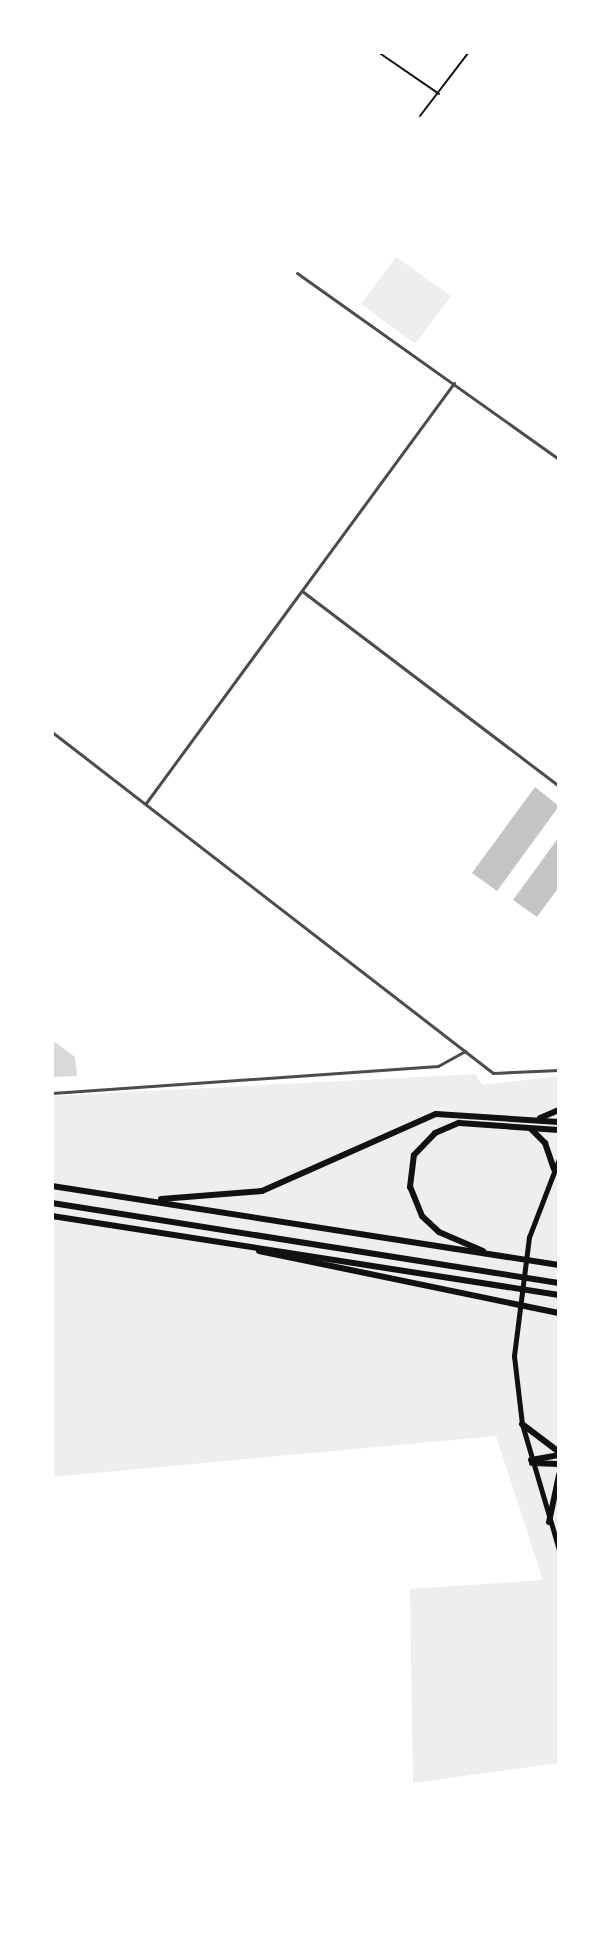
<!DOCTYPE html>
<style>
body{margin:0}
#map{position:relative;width:611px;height:1959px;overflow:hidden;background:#fff;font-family:"Asap Condensed",sans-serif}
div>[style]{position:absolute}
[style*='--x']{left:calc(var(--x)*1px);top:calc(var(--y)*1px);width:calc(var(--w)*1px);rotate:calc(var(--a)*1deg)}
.green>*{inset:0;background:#eee}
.water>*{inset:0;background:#d9d9d9}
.building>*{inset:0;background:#c4c4c4}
.path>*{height:2px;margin:-1px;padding:0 1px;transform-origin:1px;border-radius:1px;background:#111}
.minor>*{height:3px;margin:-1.5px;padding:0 1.5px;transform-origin:1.5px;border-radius:1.5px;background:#4c4c4c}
.secondary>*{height:5px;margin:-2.5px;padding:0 2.5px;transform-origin:2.5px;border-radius:2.5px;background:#111}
.trunk>*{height:6px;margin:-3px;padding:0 3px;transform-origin:3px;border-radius:3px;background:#111}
span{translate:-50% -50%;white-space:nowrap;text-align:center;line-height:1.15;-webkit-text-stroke:8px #fff;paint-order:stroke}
.frame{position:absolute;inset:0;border:54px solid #fff;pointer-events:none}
</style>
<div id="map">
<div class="green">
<div style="clip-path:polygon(396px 257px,451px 296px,415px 344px,361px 304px)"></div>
<div style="clip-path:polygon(476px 1074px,482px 1085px,559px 1076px,559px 1763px,413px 1783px,410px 1589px,543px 1580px,496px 1436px,52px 1477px,52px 1096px)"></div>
</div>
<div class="water">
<div style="clip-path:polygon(52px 1040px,75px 1057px,77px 1076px,52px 1077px)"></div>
</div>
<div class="building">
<div style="clip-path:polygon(535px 787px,559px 806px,497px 891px,472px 873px)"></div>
<div style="clip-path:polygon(559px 837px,559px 887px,537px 917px,513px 900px)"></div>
</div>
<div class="path">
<div style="--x:378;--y:52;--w:74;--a:34.5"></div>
<div style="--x:420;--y:116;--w:81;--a:-52.6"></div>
</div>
<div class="minor">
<div style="--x:297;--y:273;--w:321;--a:35.4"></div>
<div style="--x:302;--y:591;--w:323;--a:37.2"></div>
<div style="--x:52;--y:732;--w:557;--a:37.71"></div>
<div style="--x:493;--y:1073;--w:66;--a:-2.6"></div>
<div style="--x:146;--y:803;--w:521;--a:-53.75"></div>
<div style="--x:52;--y:1093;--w:387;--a:-4"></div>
<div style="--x:438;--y:1066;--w:31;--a:-29"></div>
</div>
<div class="secondary">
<div style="--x:559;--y:1159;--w:84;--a:111"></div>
<div style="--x:529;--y:1237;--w:120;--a:97.2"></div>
<div style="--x:514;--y:1356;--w:68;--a:83.3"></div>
<div style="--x:522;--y:1424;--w:131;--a:73.6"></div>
</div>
<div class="trunk">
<div style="--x:540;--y:1118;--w:21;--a:-23"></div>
<div style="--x:531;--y:1129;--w:20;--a:45"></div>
<div style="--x:545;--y:1143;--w:28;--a:71"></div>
<div style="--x:52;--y:1186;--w:513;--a:8.86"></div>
<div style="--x:161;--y:1199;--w:101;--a:-4.5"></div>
<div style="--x:262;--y:1191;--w:190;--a:-23.9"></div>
<div style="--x:436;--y:1114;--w:123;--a:3.7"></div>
<div style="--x:52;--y:1203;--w:513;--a:8.97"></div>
<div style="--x:52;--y:1216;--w:513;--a:8.86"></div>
<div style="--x:259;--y:1251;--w:306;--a:11.7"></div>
<div style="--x:483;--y:1251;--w:48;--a:-156.6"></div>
<div style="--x:439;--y:1232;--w:23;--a:-137"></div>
<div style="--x:422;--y:1216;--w:31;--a:-112"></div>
<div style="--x:410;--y:1187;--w:32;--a:-83"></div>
<div style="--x:414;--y:1155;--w:30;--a:-46"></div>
<div style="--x:435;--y:1133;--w:26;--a:-23"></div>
<div style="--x:459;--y:1123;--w:100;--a:4"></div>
<div style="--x:522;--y:1424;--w:46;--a:37.1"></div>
<div style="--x:531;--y:1460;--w:28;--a:-10"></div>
<div style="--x:532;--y:1463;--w:27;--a:2"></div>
<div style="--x:549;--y:1522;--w:48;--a:-78"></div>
</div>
<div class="frame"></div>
</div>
